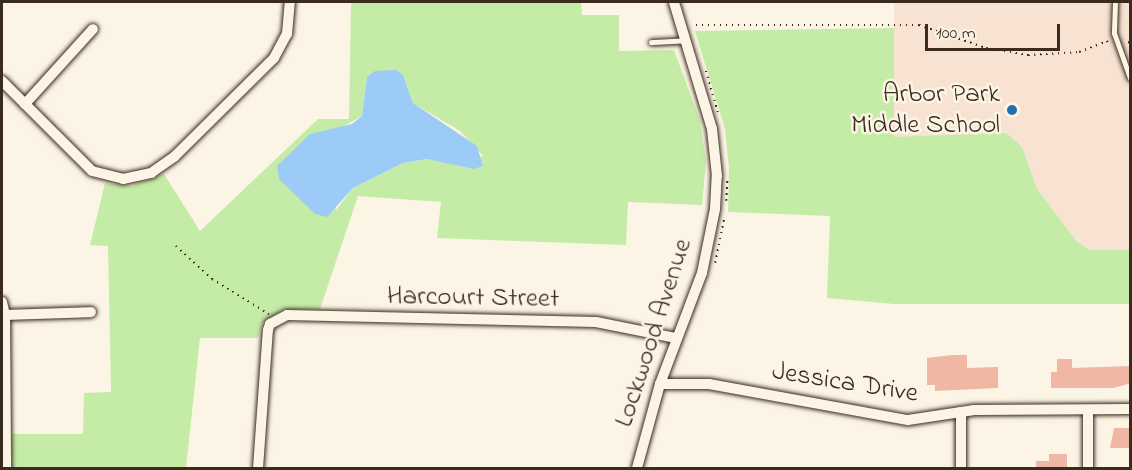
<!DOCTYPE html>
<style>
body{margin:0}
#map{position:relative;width:1132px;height:470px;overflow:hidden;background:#fcf5e5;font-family:"Indie Flower",sans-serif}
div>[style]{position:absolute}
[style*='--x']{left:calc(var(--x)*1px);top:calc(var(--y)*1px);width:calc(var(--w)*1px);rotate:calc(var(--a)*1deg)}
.built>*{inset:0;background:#f8e2d2}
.green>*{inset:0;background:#c4eca7}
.water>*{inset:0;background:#9dcbf8}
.building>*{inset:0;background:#efb7a4}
.path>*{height:1.5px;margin-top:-0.75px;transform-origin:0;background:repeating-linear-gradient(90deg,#3b2a1e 0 1.5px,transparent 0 6px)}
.roads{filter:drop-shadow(0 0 2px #3b2a1e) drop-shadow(0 0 2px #3b2a1e)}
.lane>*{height:5px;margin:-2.5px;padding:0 2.5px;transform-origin:2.5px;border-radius:2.5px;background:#fcf5e5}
.street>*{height:10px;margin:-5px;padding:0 5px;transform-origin:5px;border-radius:5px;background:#fcf5e5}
.dots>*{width:16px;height:16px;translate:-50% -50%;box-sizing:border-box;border:3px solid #fcf5e5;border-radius:50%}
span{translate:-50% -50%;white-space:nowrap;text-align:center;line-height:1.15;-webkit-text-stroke:5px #fcf5e5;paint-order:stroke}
.poi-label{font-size:27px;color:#3b2a1e}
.right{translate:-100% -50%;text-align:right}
.street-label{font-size:27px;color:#3b2a1e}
.frame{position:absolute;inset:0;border:3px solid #3b2a1e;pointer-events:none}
.scale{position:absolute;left:925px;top:24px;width:135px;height:27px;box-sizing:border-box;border:3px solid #3b2a1e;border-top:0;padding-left:8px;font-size:18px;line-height:21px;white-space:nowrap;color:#3b2a1e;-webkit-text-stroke:4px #fcf5e5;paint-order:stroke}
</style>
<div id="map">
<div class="built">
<div style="clip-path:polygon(894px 2px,1130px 2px,1130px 250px,1090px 250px,1077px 242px,1036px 189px,1022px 147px,894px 137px)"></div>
</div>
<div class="green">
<div style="clip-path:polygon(evenodd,351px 2px,581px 2px,582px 15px,619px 15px,619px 51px,674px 50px,700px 121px,706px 162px,702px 205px,628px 202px,626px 245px,437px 238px,441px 202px,358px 196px,320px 309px,283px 309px,262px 323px,258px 338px,200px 338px,186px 468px,12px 468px,12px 434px,83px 434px,84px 393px,111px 392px,108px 246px,90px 245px,105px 183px,131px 186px,164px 174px,200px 231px,318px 119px,349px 119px,351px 2px,403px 75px,413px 103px,460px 131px,483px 156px,450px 163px,427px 159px,403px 163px,353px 188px,336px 210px,310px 134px,337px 130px,362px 116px,367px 77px,403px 75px)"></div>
<div style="clip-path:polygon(894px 28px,894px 137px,1006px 133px,1022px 147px,1037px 189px,1077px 242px,1090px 250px,1130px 250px,1130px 304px,894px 304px,827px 298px,830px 216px,728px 212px,729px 169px,725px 129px,695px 31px)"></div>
</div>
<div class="water">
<div style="clip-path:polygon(396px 70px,403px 75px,413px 103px,477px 146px,483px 166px,474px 169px,427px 159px,403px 163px,353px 188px,327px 217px,315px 214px,279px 179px,277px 166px,310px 134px,352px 124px,362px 116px,367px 77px,375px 71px)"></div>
</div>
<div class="building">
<div style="clip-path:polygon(952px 355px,967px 355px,967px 368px,998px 367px,998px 388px,935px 391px,935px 385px,927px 385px,927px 358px)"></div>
<div style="clip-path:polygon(1057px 359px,1072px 359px,1072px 368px,1131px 366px,1131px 383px,1114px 388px,1051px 388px,1051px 372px,1057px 372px)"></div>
<div style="clip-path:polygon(1114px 428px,1131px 428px,1129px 448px,1110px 448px)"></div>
<div style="clip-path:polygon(1049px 454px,1067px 454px,1067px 468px,1036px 468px,1036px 461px,1049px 461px)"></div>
</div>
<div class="path">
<div style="--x:696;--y:25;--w:223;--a:0"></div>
<div style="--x:919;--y:25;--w:71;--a:18.9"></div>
<div style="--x:986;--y:48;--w:43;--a:9.5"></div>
<div style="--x:1028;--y:55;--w:51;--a:-3.4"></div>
<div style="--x:1079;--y:52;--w:30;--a:-21"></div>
<div style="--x:1107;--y:41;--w:4;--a:56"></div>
<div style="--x:1128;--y:42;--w:2;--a:27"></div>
<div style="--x:706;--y:71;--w:43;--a:73.7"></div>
<div style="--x:726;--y:201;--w:22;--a:-87"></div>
<div style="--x:176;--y:246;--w:49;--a:42.5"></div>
<div style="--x:212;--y:279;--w:67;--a:31.6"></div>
<div style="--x:715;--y:263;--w:46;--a:-78.7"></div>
</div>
<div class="roads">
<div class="lane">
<div style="--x:1115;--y:2;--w:31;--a:92"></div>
<div style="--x:1114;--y:33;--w:48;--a:70.4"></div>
<div style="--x:651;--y:42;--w:33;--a:-3"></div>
</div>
<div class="street">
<div style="--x:2;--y:81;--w:127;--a:45"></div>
<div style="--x:92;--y:171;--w:32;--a:14"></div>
<div style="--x:123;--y:179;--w:29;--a:-12"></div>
<div style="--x:151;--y:173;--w:29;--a:-35"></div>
<div style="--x:175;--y:156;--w:139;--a:-44.7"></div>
<div style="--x:274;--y:58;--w:27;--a:-62"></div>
<div style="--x:287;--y:34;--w:32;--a:-85"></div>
<div style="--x:25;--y:104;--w:101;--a:-47.8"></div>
<div style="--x:2;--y:302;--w:13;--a:77"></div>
<div style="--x:5;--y:315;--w:153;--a:89.6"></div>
<div style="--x:2;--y:315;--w:89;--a:-1.9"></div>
<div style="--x:660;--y:384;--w:49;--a:0"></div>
<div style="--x:709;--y:384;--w:202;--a:10.3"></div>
<div style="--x:908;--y:420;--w:67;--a:-8.6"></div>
<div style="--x:974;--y:410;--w:156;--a:-0.4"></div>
<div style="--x:258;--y:468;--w:138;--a:-85.9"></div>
<div style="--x:268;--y:330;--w:6;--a:-72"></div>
<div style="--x:270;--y:324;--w:19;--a:-28"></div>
<div style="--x:287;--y:315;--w:309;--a:1.3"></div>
<div style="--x:596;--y:322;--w:82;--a:11.3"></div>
<div style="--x:637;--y:468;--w:87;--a:-74.7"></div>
<div style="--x:660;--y:384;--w:119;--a:-69.3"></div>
<div style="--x:702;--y:273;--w:65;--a:-78.5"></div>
<div style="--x:715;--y:209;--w:33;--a:-87"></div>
<div style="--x:717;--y:176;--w:47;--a:-96.1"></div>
<div style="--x:712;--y:129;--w:133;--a:-106.7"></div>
<div style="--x:961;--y:468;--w:56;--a:-90"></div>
<div style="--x:1088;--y:468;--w:58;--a:-90"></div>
</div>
</div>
<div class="dots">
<div style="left:1012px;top:110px;background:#1f6fb2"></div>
</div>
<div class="poi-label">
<span class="right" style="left:1000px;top:110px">Arbor Park<br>Middle School</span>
</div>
<div class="street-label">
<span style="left:473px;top:298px;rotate:1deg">Harcourt Street</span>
<span style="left:654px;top:333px;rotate:-72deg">Lockwood Avenue</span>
<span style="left:845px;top:383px;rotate:9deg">Jessica Drive</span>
</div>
<div class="frame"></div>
<div class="scale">100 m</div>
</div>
